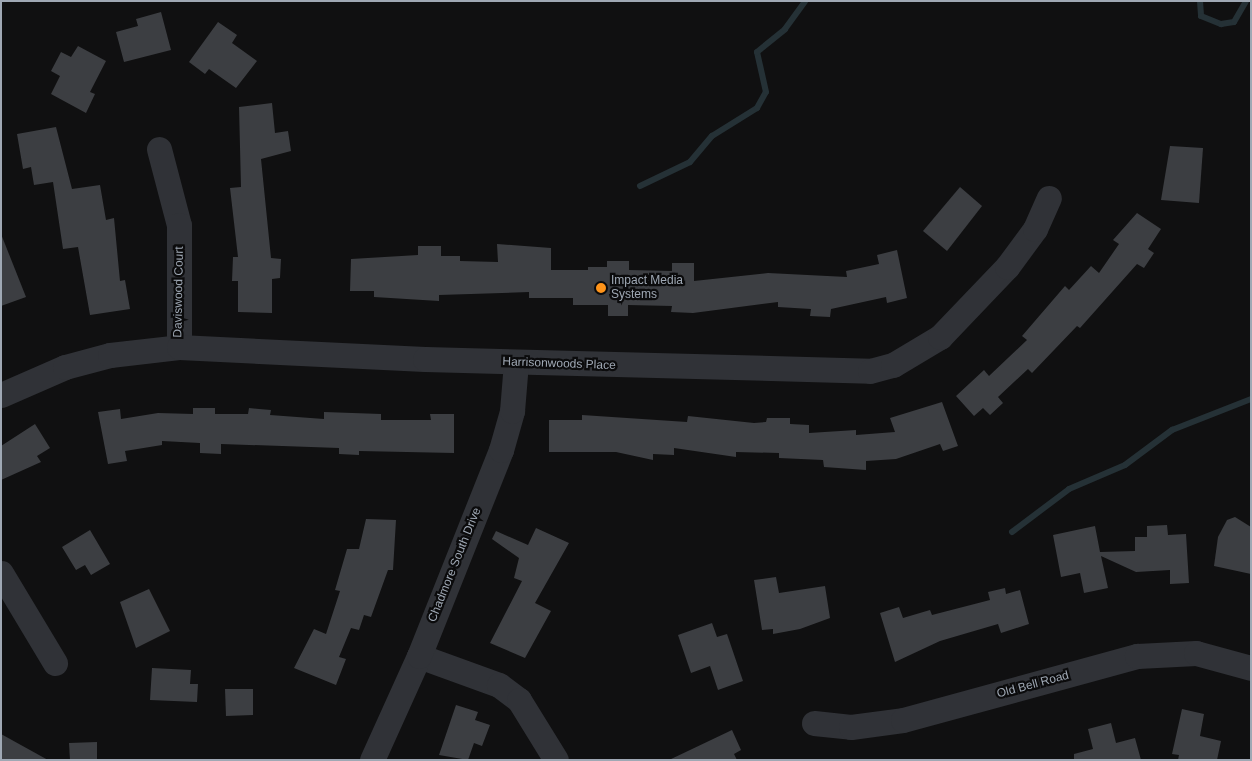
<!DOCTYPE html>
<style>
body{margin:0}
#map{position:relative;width:1252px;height:761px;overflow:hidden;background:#101011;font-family:Helvetica,sans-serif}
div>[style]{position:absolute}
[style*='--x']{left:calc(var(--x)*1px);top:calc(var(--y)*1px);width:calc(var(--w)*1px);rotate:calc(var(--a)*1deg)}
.stream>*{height:6px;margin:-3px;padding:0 3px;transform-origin:3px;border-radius:3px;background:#253136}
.building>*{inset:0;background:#3c3e42}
.minor>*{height:25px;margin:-12.5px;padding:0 12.5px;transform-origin:12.5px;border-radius:12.5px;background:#303237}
.dots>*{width:14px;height:14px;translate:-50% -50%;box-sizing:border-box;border:2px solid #0b0b0c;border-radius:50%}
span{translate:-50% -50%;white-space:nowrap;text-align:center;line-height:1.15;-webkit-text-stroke:4.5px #0b0b0c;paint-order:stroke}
.poi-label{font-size:12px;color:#9fa8b4}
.left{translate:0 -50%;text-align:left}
.street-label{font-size:12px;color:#9fa8b4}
.frame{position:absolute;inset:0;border:2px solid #9fa8b4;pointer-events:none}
</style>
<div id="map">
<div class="stream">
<div style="--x:1200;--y:1;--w:15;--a:86"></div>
<div style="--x:1201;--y:16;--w:22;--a:22"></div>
<div style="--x:1221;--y:24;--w:13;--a:-9"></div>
<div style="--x:1234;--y:22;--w:24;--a:-60"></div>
<div style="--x:640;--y:186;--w:55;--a:-25.6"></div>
<div style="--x:690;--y:162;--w:34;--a:-50"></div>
<div style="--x:712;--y:136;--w:53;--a:-31.9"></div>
<div style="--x:757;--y:108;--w:18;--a:-61"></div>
<div style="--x:766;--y:92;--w:41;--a:-102.7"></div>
<div style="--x:757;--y:52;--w:36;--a:-39"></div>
<div style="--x:785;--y:29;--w:34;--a:-54"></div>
<div style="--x:1012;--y:532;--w:71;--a:-37"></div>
<div style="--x:1069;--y:489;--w:61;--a:-23.2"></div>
<div style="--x:1125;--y:465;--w:59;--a:-36.7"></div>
<div style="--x:1172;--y:430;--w:85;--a:-21.4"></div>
</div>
<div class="building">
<div style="clip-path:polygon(161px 12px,171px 50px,124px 62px,116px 32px,138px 26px,136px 19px)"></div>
<div style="clip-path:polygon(218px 22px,237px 35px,232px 43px,257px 61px,236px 88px,209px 69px,205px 74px,189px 62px)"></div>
<div style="clip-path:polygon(78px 46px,106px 61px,90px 92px,95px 94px,86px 113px,51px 94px,60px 76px,51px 71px,61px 52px,71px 57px)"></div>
<div style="clip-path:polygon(272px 103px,275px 133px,288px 131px,291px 151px,261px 159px,271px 258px,281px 259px,280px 278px,272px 279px,272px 313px,238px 312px,238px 281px,232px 281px,233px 257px,238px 257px,230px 188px,241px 187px,239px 107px)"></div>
<div style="clip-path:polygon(56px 127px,72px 189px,100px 185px,106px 220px,114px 218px,120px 281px,125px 280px,130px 309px,90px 315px,78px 247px,63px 249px,53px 182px,34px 185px,31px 167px,23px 169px,17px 134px)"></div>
<div style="clip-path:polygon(1170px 146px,1203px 148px,1199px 203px,1161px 200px)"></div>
<div style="clip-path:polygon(960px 187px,982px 206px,947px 251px,923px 231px)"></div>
<div style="clip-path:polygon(1137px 213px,1161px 229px,1148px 249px,1154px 253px,1144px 268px,1137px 264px,1080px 328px,1077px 326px,1032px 373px,1028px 369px,998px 397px,1003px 403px,990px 415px,983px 408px,974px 416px,956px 396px,984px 370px,989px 376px,1027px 340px,1022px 336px,1065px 286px,1069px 290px,1091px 266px,1099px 273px,1119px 244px,1113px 240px)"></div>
<div style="clip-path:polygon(1px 234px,26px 297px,1px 306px)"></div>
<div style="clip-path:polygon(497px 244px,551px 248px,551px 270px,588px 270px,588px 267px,607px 267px,607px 261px,629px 261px,629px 270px,672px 271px,672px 263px,694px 263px,694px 281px,768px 273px,847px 277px,846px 271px,879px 264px,877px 255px,897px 250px,907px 298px,887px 303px,886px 297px,831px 309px,830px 317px,810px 316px,811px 309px,778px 307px,778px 302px,693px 313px,671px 312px,672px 306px,628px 305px,628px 316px,608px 316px,608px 305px,573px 305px,573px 298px,529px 298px,529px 292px,439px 295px,439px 301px,374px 297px,374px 291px,350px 291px,351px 259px,418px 255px,418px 246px,441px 246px,441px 256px,460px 256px,460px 261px,498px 262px)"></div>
<div style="clip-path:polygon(942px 402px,958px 446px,943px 451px,940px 444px,896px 459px,866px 461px,866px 470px,824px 467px,823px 460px,779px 458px,779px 453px,736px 452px,736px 457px,674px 448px,674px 455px,653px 454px,653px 460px,616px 452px,549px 452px,549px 420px,582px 420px,582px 415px,687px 422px,688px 416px,754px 423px,766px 422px,767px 418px,790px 418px,790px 424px,809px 425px,809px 433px,856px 430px,856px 435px,895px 432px,890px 418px)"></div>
<div style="clip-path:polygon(193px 408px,215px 408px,215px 414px,248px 414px,249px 408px,259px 409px,271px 410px,270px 415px,324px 419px,324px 412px,381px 414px,381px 420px,431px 420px,430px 414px,454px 414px,454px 453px,359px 451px,359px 455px,339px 454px,339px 448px,221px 444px,221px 454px,200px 453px,200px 443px,162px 441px,162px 445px,125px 451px,127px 461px,108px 464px,98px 412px,120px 409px,121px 419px,158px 413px,193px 414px)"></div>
<div style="clip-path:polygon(35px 424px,50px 448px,37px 456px,41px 462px,1px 480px,1px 446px)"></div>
<div style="clip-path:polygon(1235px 517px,1251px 527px,1251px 574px,1214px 566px,1218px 537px,1227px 520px)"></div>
<div style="clip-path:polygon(366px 519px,396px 520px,393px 570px,388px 570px,371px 617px,364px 615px,359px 630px,351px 628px,339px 657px,346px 659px,336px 685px,294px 668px,314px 629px,326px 634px,340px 591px,335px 590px,347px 549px,359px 549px)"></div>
<div style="clip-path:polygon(1167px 525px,1168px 535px,1186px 534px,1189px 583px,1170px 584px,1170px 570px,1136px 572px,1101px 556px,1108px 588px,1084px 593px,1080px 573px,1061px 577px,1053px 535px,1095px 526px,1100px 552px,1135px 551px,1135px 537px,1147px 537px,1147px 526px)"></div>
<div style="clip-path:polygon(536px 528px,569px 543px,535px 603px,551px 611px,525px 658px,490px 643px,522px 581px,514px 578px,519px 558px,492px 539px,496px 531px,528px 545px)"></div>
<div style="clip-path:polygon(90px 530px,110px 564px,91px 575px,85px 565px,76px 570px,62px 547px)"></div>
<div style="clip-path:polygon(776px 577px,779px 593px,825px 586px,830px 618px,800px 629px,773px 634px,773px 629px,762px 630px,754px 580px)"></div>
<div style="clip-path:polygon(1005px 588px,1006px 594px,1020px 590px,1029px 624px,1001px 633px,998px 624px,940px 641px,895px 662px,880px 613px,899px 607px,903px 618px,930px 610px,932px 615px,990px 600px,988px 592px)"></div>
<div style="clip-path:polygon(149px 589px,170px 631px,136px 648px,120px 602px)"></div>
<div style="clip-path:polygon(712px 623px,717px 637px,727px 634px,743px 681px,718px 690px,710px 666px,691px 673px,678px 635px)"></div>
<div style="clip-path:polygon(152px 668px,191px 670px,190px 684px,198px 684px,197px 702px,150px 700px)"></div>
<div style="clip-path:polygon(225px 689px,253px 689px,253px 715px,226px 716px)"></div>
<div style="clip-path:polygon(456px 705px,478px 712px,475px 720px,490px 725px,482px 746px,474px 743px,468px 760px,439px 755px)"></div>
<div style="clip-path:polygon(1182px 709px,1204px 714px,1200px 736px,1221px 741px,1217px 760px,1178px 760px,1179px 755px,1172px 754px)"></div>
<div style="clip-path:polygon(1111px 723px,1116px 743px,1135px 738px,1141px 760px,1074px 760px,1074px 754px,1093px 749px,1088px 729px)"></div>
<div style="clip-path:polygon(732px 730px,741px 750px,734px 754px,737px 760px,669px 760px)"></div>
<div style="clip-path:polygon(1px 734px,48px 760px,1px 760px)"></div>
<div style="clip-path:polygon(97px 742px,97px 760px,70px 760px,69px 743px)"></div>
</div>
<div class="minor">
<div style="--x:159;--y:149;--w:79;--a:75.3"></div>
<div style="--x:179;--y:225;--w:122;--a:90"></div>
<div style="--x:1;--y:395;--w:70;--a:-23.6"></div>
<div style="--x:65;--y:367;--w:47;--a:-14.9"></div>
<div style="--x:110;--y:355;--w:69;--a:-6.6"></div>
<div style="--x:179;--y:347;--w:246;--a:2.8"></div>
<div style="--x:425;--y:359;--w:445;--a:1.5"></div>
<div style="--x:870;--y:371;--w:24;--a:-15"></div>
<div style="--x:893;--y:365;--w:55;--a:-30.8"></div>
<div style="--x:940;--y:337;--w:97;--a:-46.3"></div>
<div style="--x:1007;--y:267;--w:47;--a:-53.6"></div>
<div style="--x:1035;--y:229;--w:34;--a:-66"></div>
<div style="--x:1;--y:573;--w:105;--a:59"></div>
<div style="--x:419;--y:656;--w:85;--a:19.9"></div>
<div style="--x:499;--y:685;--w:25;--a:37"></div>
<div style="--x:519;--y:700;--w:70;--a:58.3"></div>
<div style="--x:814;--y:723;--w:37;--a:6"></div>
<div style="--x:851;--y:727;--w:52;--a:-7.7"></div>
<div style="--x:903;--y:720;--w:243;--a:-15.3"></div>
<div style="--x:1137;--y:656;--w:59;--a:-2.9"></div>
<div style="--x:1196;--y:653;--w:57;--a:15.3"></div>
<div style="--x:372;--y:760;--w:114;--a:-65.7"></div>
<div style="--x:419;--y:656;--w:222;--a:-68.3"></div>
<div style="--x:501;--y:450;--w:41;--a:-74.2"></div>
<div style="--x:512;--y:411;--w:49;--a:-85.3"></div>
</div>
<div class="dots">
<div style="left:601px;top:288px;background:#ff941a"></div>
</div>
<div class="poi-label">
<span class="left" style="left:611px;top:288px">Impact Media<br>Systems</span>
</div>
<div class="street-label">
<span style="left:179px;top:292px;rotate:-89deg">Daviswood Court</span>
<span style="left:559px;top:364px;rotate:2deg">Harrisonwoods Place</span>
<span style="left:455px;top:565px;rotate:-68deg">Chadmore South Drive</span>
<span style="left:1033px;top:685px;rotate:-15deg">Old Bell Road</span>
</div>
<div class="frame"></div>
</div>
